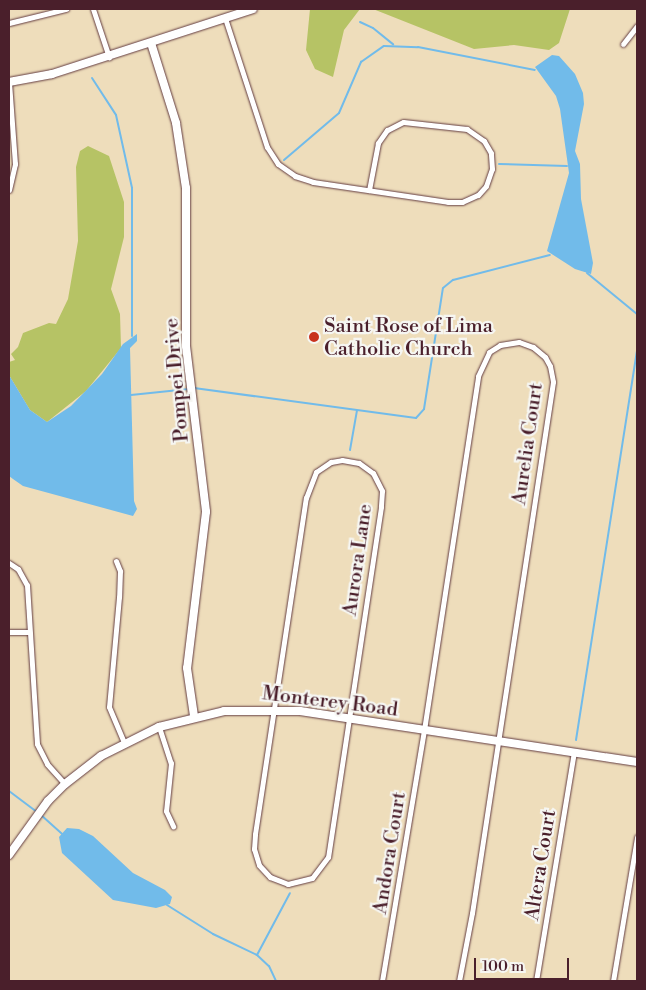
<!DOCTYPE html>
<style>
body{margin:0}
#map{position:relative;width:646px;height:990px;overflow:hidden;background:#edb;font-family:"Libre Bodoni",serif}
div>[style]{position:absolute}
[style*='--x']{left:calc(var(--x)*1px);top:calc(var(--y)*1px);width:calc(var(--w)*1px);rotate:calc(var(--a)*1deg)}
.green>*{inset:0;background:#b6c365}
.water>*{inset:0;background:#71bbea}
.stream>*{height:2px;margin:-1px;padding:0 1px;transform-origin:1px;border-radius:1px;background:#71bbea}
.roads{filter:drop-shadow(0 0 1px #633c41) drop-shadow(0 0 1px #633c41)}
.street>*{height:5px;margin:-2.5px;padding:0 2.5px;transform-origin:2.5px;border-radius:2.5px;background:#fff}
.secondary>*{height:8px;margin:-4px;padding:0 4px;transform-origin:4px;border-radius:4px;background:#fff}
.dots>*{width:14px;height:14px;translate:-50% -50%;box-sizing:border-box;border:2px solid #f6f6f2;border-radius:50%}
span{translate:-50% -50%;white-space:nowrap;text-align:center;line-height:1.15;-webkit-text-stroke:4.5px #f6f6f2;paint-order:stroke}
.poi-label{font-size:20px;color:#4a1f2b}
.left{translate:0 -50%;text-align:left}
.street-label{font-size:20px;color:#4a1f2b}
.frame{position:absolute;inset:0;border:10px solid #4a1f2b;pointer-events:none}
.scale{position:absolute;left:474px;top:958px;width:95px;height:22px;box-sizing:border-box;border:2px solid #4a1f2b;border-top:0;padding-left:6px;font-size:15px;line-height:18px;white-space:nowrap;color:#4a1f2b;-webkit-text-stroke:4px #f6f6f2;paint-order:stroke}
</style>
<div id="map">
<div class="green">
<div style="clip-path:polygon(310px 9px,360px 9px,344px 30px,333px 77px,315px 69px,306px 50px)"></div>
<div style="clip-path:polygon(373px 9px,570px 9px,559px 43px,549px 50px,514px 45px,474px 49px)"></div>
<div style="clip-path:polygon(88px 146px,109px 156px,124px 202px,124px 237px,111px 289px,120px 314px,121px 348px,86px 391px,47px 422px,30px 410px,9px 375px,9px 362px,15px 360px,11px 354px,18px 347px,23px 333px,49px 323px,56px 324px,68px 299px,78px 241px,76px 167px,80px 151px)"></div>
</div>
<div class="water">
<div style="clip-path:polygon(552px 55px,559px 56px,575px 74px,583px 93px,584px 104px,575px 151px,580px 164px,581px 199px,593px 263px,591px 274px,575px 269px,547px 251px,569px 173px,560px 109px,556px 96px,535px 67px)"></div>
<div style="clip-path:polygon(137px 334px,137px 341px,130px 348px,134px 501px,137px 509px,133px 516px,23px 486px,13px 479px,9px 476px,9px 375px,30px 410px,47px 422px,71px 406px,102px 374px,123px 344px)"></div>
<div style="clip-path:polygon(67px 828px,79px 829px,93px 836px,133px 873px,165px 890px,172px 897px,170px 904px,156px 908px,113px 900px,62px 853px,59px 837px)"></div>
</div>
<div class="stream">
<div style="--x:360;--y:22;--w:14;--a:25"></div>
<div style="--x:373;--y:28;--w:26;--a:39"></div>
<div style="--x:92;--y:78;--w:44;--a:57"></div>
<div style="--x:116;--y:115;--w:75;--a:77.6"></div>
<div style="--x:132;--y:188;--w:148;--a:90"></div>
<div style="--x:284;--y:160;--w:72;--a:-40.5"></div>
<div style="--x:339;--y:113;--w:56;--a:-66.7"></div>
<div style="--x:361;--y:62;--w:28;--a:-35"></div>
<div style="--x:384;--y:46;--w:34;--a:2"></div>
<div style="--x:418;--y:47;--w:119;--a:11.1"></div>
<div style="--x:499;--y:164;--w:68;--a:1.7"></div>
<div style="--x:587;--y:273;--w:65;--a:39.4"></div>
<div style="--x:194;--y:388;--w:224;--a:7.7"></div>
<div style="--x:416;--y:418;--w:12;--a:-48"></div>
<div style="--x:424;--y:409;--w:122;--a:-81.1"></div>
<div style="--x:443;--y:288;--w:13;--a:-39"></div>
<div style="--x:453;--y:280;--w:100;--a:-14.5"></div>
<div style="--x:131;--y:395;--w:58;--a:-5.9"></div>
<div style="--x:350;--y:450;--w:40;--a:-80"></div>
<div style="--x:576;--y:740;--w:393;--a:-81.1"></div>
<div style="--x:9;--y:791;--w:35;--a:37"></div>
<div style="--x:41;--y:815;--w:30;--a:42"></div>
<div style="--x:167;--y:905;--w:54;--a:32.2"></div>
<div style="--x:213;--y:934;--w:49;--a:25.5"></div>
<div style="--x:257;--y:955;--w:16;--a:43"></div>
<div style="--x:269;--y:966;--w:17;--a:65"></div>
<div style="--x:257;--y:955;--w:70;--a:-62"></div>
</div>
<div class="roads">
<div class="street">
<div style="--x:93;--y:9;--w:51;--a:71.6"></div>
<div style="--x:225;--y:18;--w:136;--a:72"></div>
<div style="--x:267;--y:147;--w:20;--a:57"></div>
<div style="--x:278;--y:164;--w:21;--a:35"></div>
<div style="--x:295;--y:176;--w:19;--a:18"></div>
<div style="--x:313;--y:182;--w:136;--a:8.4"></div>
<div style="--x:448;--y:202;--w:14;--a:0"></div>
<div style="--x:462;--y:202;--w:17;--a:-24"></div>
<div style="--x:478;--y:195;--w:12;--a:-48"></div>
<div style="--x:486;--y:186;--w:18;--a:-71"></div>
<div style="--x:492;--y:169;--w:16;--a:-94"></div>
<div style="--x:491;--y:153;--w:14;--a:-120"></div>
<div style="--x:484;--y:141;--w:21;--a:-145"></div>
<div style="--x:467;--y:129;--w:64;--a:-173.8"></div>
<div style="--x:403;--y:122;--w:18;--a:153"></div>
<div style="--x:387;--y:130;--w:16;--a:125"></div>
<div style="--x:378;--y:143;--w:48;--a:100.8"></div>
<div style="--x:9;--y:23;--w:59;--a:-13.8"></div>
<div style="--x:623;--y:44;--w:23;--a:-52"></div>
<div style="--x:9;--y:190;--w:27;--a:-77"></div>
<div style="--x:15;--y:164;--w:82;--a:-94.2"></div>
<div style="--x:342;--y:460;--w:17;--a:10"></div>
<div style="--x:359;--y:463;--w:17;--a:36"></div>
<div style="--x:373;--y:473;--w:20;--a:63"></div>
<div style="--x:382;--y:491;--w:16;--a:94"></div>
<div style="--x:381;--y:507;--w:354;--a:98.6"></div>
<div style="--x:328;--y:857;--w:26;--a:127"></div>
<div style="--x:312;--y:878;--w:25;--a:166"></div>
<div style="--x:288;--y:884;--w:19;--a:-159"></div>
<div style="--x:270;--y:877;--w:16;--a:-133"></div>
<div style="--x:259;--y:865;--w:17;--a:-107"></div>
<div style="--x:254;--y:849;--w:15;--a:-86"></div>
<div style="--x:255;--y:834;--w:340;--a:-81.4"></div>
<div style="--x:306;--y:498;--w:28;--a:-69"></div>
<div style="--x:316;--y:472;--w:18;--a:-34"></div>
<div style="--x:331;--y:462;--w:11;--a:-10"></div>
<div style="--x:116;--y:561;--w:11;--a:68"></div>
<div style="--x:120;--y:571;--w:26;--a:92"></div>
<div style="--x:119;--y:597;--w:110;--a:95.2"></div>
<div style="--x:109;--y:707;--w:39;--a:67"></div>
<div style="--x:9;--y:563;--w:11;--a:34"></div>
<div style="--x:18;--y:569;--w:18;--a:61"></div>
<div style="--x:27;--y:585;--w:159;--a:86.4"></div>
<div style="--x:37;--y:744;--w:22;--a:63"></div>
<div style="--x:47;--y:764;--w:27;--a:48"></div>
<div style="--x:9;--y:632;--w:20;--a:0"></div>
<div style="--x:159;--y:727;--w:38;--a:72"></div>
<div style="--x:171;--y:763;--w:48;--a:95.9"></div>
<div style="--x:166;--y:811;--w:17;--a:65"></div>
<div style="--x:382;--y:981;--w:254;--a:-80.5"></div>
<div style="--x:424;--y:730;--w:358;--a:-81.3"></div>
<div style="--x:478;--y:376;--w:26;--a:-65"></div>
<div style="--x:489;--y:352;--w:13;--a:-32"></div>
<div style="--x:500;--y:345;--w:19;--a:-9"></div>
<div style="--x:519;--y:342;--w:15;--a:20"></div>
<div style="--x:533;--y:347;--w:16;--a:40"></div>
<div style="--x:545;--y:357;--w:10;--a:61"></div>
<div style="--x:550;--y:366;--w:16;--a:79"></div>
<div style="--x:553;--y:382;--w:537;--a:98.67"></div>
<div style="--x:472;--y:913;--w:69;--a:100.8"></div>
<div style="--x:536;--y:981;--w:232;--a:-80.6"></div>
<div style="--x:613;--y:981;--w:146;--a:-80.5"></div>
</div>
<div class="secondary">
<div style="--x:151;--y:43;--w:84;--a:72.6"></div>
<div style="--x:176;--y:123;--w:66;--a:81.3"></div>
<div style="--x:186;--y:188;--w:158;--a:90"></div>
<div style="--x:186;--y:346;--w:167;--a:83.1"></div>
<div style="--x:206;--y:512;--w:157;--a:96.9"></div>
<div style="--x:187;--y:668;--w:49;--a:81.7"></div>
<div style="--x:9;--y:82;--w:44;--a:-10.5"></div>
<div style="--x:52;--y:74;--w:211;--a:-17.9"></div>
<div style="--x:9;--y:855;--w:67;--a:-54.2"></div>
<div style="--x:48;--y:801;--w:24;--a:-45"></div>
<div style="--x:65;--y:784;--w:46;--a:-37.9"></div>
<div style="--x:101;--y:756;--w:65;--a:-26.6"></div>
<div style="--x:159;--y:727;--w:67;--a:-13.8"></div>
<div style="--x:224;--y:711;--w:76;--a:0"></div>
<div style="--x:300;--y:711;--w:341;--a:8.6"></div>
</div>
</div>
<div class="dots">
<div style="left:314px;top:337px;background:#c8321e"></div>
</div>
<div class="poi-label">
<span class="left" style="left:324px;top:338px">Saint Rose of Lima<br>Catholic Church</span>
</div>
<div class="street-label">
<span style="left:177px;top:380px;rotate:-95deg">Pompei Drive</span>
<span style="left:528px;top:444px;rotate:-82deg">Aurelia Court</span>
<span style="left:358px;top:560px;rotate:-82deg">Aurora Lane</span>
<span style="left:330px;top:702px;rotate:7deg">Monterey Road</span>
<span style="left:390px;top:853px;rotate:-81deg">Andora Court</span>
<span style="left:541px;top:865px;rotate:-81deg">Altera Court</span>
</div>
<div class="frame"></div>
<div class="scale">100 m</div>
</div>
